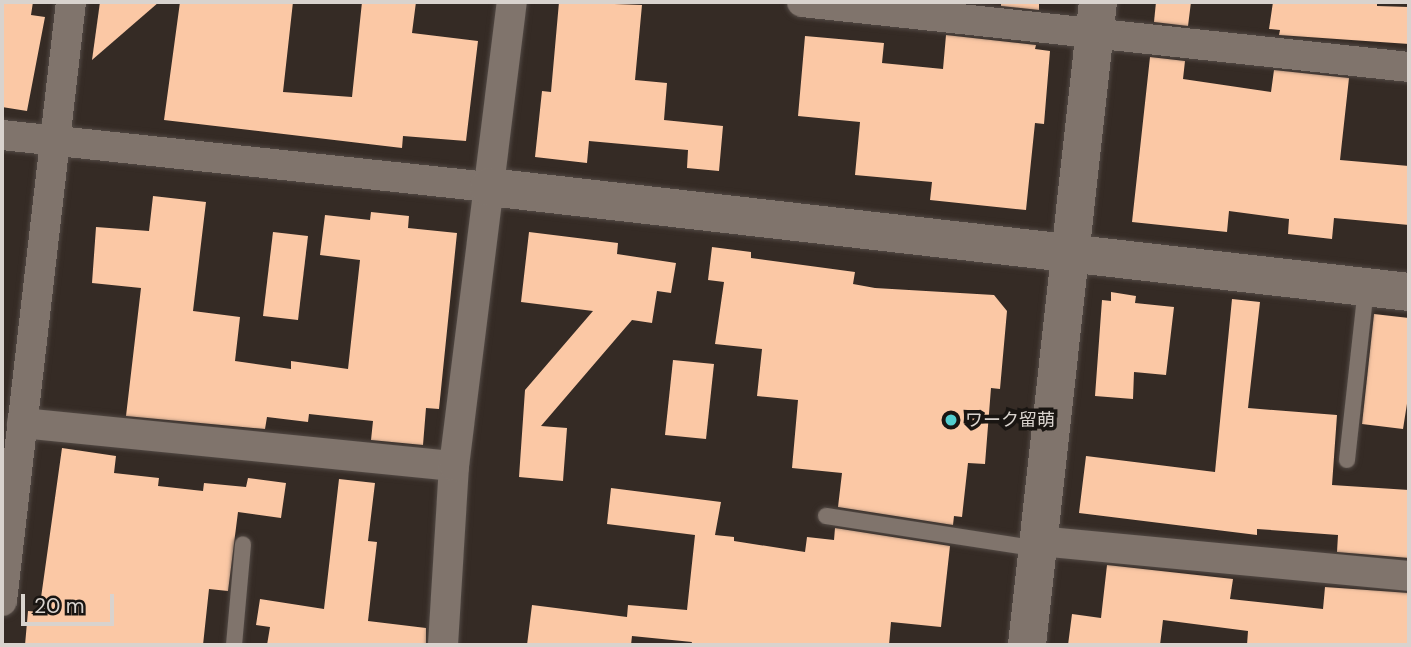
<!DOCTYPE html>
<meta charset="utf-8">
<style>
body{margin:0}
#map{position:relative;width:1411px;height:647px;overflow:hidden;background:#352b25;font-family:"DM Sans","Noto Sans JP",sans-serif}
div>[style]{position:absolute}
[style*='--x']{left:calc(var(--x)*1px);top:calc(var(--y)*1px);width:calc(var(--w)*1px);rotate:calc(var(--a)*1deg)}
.building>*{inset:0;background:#fbc8a5}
.roads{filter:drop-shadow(0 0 2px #524944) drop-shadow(0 0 2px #524944)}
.service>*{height:16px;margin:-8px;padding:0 8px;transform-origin:8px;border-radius:8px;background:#80746c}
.minor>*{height:30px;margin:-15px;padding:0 15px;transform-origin:15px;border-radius:15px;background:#80746c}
.tertiary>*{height:38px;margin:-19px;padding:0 19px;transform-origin:19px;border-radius:19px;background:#80746c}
.dots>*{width:19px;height:19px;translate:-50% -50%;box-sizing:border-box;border:4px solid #191512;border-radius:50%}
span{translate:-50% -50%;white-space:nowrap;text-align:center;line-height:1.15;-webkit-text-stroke:7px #191512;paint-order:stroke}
.poi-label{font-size:18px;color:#d9d3ce}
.left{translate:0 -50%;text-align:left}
.frame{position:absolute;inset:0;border:4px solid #d9d3ce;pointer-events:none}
.scale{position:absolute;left:21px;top:594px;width:93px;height:32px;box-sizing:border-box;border:4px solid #d9d3ce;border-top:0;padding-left:9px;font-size:21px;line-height:24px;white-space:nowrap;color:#d9d3ce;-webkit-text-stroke:5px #191512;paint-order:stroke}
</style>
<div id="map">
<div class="building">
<div style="clip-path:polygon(2px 2px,33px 2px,31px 15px,45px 17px,27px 111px,2px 107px)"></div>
<div style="clip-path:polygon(100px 2px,159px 2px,92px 60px)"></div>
<div style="clip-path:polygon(180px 2px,293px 2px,283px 92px,352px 97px,362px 2px,416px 2px,412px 33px,478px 41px,466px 141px,403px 136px,402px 148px,164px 120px)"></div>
<div style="clip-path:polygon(559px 2px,642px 5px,635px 80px,667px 83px,664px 120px,723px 126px,719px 171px,687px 168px,688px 150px,589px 141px,587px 163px,535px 157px,542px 91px,551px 92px)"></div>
<div style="clip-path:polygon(1001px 2px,1039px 2px,1039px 10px,1001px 6px)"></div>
<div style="clip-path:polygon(1156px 2px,1191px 2px,1188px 26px,1154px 22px)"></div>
<div style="clip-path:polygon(1273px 2px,1377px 2px,1377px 6px,1409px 7px,1409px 44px,1279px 35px,1280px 30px,1269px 29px)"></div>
<div style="clip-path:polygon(946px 35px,1036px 45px,1035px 49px,1050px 51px,1044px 124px,1035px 123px,1026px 210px,930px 200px,932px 182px,855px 175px,860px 122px,798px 116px,805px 36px,884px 43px,882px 63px,943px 69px)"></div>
<div style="clip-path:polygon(1150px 57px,1185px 61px,1183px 79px,1271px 92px,1274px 70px,1349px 78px,1340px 160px,1409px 166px,1409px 225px,1334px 218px,1332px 239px,1288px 234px,1289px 219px,1229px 211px,1227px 232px,1132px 222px)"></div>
<div style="clip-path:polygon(153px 196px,206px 202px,193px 311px,240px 317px,235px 361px,291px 369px,291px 361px,348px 369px,360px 260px,320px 255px,325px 215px,370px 220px,371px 212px,409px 216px,408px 228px,457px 233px,439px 409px,426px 408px,423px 445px,371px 440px,373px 421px,309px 414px,308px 422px,267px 417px,265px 429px,126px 416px,141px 288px,92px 283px,96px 227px,149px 231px)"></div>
<div style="clip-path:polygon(273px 232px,308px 236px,298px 320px,263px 316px)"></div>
<div style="clip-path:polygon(529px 232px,618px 243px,617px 254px,676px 263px,671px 293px,657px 291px,652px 323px,632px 320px,541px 426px,567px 428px,563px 481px,519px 477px,525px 390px,593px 311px,521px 302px)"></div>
<div style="clip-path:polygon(712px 247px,751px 252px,751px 258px,855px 272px,853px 284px,875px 288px,994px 295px,1007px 311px,1000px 389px,991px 388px,985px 464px,968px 463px,962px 517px,954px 516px,953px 525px,838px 507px,842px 473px,792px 468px,798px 400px,757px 396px,762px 349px,715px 344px,724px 282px,708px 280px)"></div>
<div style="clip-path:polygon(1111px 292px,1136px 296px,1135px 303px,1174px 307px,1166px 375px,1134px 372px,1133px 399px,1095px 396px,1102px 300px,1111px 301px)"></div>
<div style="clip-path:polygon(1232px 299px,1260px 302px,1248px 408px,1337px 415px,1332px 485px,1409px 490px,1409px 558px,1337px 552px,1338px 535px,1257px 529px,1257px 535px,1079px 513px,1086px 456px,1215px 472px)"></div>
<div style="clip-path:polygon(1374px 314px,1409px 318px,1409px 391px,1403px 429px,1362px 424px)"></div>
<div style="clip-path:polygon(673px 360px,714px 364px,706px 439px,665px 435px)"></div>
<div style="clip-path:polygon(62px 448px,116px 456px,114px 473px,159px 478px,158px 486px,203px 491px,204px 483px,246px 487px,248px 478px,286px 483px,281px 518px,238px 512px,228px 591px,209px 589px,203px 645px,25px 645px,28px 611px,39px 612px)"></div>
<div style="clip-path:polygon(339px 479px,375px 483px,368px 541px,377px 542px,368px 621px,426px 628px,426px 645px,267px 645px,270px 627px,256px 625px,260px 599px,324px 609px)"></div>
<div style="clip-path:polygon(611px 488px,721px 502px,715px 535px,734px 537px,734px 541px,805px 552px,807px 537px,834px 540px,835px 528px,950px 546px,941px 627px,891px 622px,889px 645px,691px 645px,692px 642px,632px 636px,631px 645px,527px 645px,532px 605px,627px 617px,628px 605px,687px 610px,695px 535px,607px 524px)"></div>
<div style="clip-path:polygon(1107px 565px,1233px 579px,1230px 599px,1323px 609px,1325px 587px,1409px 593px,1409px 645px,1247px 645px,1248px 631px,1163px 620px,1160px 645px,1068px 645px,1072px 614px,1101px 618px)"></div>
</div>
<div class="roads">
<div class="service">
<div style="--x:1347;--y:460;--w:173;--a:-83.7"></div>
<div style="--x:826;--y:516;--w:215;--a:8.8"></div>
<div style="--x:234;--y:645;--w:101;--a:-84.9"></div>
</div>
<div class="minor">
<div style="--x:802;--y:2;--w:610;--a:6.11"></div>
<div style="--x:2;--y:135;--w:490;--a:6.1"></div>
<div style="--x:22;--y:423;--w:434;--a:5.7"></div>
<div style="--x:1039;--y:541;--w:372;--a:5.4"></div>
<div style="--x:2;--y:601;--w:603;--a:-83.43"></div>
<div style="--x:443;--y:645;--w:179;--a:-86.5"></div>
<div style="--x:454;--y:466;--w:468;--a:-82.9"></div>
</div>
<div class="tertiary">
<div style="--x:489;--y:187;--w:926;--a:6.51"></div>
<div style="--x:1027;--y:645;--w:647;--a:-83.7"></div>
</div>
</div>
<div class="dots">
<div style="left:951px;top:420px;background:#52cdce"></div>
</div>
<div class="poi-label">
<span class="left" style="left:965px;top:420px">ワーク留萌</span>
</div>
<div class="frame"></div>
<div class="scale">20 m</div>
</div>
